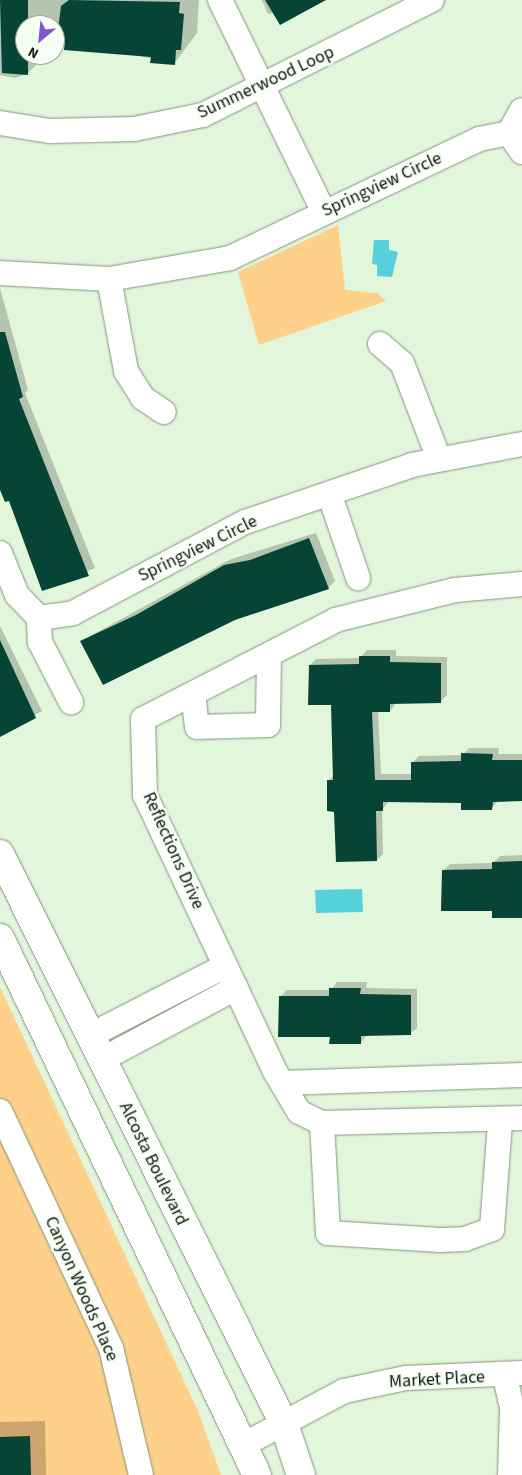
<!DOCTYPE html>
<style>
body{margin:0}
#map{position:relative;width:522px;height:1475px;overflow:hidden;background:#e1f6db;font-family:"Source Sans 3",sans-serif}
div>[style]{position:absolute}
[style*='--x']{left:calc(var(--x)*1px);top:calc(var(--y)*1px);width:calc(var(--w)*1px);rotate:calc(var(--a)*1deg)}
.green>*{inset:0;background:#ffd08a}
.water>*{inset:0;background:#56d0da}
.shadow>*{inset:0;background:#0003}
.building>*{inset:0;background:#064536}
.roads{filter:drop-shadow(0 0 1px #83967e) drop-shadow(0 0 1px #83967e)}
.minor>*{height:24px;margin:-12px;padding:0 12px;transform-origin:12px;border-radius:12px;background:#fff}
.major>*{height:28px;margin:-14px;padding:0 14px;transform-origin:14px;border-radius:14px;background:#fff}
span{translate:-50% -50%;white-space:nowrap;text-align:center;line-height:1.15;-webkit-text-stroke:5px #f6fff4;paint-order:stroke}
.street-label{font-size:18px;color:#121910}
.north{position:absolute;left:15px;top:15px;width:50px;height:50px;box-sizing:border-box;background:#f6fff4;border:1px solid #9ba399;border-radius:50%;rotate:208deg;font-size:14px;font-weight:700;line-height:20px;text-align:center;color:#121910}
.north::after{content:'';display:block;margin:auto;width:18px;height:22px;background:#8254cd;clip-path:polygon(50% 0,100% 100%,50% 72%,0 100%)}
</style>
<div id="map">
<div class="green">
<div style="clip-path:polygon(338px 225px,345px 290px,377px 293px,386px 301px,259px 345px,238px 272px)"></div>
<div style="clip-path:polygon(0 987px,198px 1411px,221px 1475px,0 1475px)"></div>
</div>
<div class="water">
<div style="clip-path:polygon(374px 240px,389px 240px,389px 250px,398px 252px,392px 277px,377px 276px,377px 265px,372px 264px)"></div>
<div style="clip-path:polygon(362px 889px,363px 912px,316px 913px,315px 890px)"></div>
</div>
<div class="shadow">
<div style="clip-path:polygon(0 0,199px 0,197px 33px,174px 64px,55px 36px,55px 25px,25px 25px,25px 55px,43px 58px,27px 74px,15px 78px,0 75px)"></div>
<div style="clip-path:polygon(262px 0,318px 0,268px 14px)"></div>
<div style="clip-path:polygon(0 288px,28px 390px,25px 393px,95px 568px,43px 590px,10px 500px,0 487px)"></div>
<div style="clip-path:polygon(316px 533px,335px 581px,328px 588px,234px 619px,81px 641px,231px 559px)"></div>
<div style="clip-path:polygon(0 626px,42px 711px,0 735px)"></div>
<div style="clip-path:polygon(367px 650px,396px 650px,396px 656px,447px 657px,447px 695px,440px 702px,396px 703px,390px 711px,378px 711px,381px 774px,412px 774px,412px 763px,419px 756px,463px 755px,469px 748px,499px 748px,498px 754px,522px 754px,522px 800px,498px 801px,492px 808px,463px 802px,389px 801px,382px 810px,383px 854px,377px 860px,336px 810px,328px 781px,334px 775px,333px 704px,310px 665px,316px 659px,360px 658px)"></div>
<div style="clip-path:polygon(522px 855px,522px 916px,494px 910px,443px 871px,450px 864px,493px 863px,500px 856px)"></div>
<div style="clip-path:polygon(337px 982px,367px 982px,366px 988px,417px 989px,417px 1028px,410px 1034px,367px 1035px,360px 1043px,331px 1036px,280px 997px,287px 990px,331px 990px)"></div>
<div style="clip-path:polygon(45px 1421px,46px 1475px,0 1475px,0 1422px)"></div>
</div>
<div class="building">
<div style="clip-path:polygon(0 0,28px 0,28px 75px,2px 73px)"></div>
<div style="clip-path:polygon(69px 0,180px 2px,179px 13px,184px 14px,181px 50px,176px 50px,175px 65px,150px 63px,151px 57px,64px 50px,65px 39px,57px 38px,61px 6px)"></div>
<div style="clip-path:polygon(265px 0,326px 0,280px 25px)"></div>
<div style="clip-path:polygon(0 332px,5px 332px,23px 397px,19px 399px,89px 576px,42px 591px,9px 501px,5px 502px,0 490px)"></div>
<div style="clip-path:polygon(309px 538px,329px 589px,235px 620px,103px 685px,80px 641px,136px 615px,224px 565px,250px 560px)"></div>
<div style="clip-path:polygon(0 640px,36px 718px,0 737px)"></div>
<div style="clip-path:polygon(359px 656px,390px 656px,390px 662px,441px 663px,441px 703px,390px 704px,390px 712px,372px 712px,375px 780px,411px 780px,411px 762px,461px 761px,461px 753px,493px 754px,492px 760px,522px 760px,522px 801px,493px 802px,492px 810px,461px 810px,461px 803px,383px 802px,383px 811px,376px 811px,377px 861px,336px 862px,334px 812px,327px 811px,327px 780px,333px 780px,331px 705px,308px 705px,309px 665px,359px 664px)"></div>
<div style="clip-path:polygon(522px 861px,522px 918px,492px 918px,492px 911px,441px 911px,442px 870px,492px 869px,492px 862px)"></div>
<div style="clip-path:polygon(329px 988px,361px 988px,360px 994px,411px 995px,411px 1035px,361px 1036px,361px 1044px,329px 1044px,330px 1037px,278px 1037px,279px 996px,329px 996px)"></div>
<div style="clip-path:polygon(30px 1436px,31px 1475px,0 1475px,0 1437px)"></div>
</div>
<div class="roads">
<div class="minor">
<div style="--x:220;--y:0;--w:236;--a:63.9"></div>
<div style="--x:0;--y:123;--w:51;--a:9.1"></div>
<div style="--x:50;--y:131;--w:84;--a:-1.4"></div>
<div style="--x:134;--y:129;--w:70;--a:-11.5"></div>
<div style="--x:203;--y:115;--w:256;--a:-26.7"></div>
<div style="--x:509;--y:133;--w:26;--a:-61"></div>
<div style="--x:509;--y:133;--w:23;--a:56"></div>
<div style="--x:0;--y:273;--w:109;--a:3.2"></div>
<div style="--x:109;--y:279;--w:123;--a:-9.8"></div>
<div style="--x:230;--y:258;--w:276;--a:-25.5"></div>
<div style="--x:479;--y:139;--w:31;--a:-11"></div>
<div style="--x:109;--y:279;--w:94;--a:79.5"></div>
<div style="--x:126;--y:371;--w:32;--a:58"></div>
<div style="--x:143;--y:398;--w:25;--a:34"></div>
<div style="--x:380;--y:344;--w:29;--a:41"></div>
<div style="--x:402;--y:363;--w:103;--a:68.9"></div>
<div style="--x:330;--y:496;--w:87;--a:71.1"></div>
<div style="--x:0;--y:553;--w:45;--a:68"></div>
<div style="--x:17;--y:595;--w:32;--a:46"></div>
<div style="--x:39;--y:618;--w:34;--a:-8"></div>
<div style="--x:73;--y:613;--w:195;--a:-27.9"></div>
<div style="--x:245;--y:522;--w:176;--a:-18.8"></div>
<div style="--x:412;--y:465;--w:112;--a:-10.8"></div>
<div style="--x:522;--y:584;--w:67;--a:174.9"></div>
<div style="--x:455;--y:590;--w:123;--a:165.9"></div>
<div style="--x:336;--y:620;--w:217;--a:152.8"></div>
<div style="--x:143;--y:719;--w:76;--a:88.5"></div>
<div style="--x:145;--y:795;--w:307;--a:64.8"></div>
<div style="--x:276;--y:1073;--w:45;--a:59.5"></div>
<div style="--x:299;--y:1112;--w:25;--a:26"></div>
<div style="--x:322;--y:1123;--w:200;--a:-1.4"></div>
<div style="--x:39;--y:618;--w:24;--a:88"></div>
<div style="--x:40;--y:642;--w:68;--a:62.7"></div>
<div style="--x:193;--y:694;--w:33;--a:83"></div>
<div style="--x:197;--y:727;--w:71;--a:-1.6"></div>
<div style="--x:268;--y:725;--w:70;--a:-89.2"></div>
<div style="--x:89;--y:1036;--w:153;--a:-27.2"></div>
<div style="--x:101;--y:1060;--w:153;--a:-28.1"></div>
<div style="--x:282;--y:1083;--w:240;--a:-1.9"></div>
<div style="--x:0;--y:1111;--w:262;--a:64.9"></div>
<div style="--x:111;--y:1348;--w:130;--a:76.7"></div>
<div style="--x:322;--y:1123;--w:110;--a:86.9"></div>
<div style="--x:328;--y:1233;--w:112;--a:3.6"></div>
<div style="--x:440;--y:1240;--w:25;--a:-2"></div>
<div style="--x:465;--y:1239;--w:29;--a:-20"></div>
<div style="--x:492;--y:1229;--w:107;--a:-85.7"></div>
<div style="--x:505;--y:1377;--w:32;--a:77"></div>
<div style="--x:512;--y:1408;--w:67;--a:91.7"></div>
<div style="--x:245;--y:1444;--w:112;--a:-28.2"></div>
<div style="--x:344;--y:1391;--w:63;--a:-11.8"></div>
<div style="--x:406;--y:1378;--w:116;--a:-2.5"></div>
</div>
<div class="major">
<div style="--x:0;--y:854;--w:637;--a:63.52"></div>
<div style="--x:284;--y:1424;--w:54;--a:71.6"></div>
<div style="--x:0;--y:938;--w:595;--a:64.42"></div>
</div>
</div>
<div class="street-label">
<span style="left:266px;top:83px;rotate:-25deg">Summerwood Loop</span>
<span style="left:382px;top:185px;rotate:-25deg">Springview Circle</span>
<span style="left:198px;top:549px;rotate:-26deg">Springview Circle</span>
<span style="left:173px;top:851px;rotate:66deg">Reflections Drive</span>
<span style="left:153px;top:1164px;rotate:64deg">Alcosta Boulevard</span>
<span style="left:81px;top:1289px;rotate:66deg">Canyon Woods Place</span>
<span style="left:437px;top:1380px;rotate:-3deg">Market Place</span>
</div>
<div class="north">N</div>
</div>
